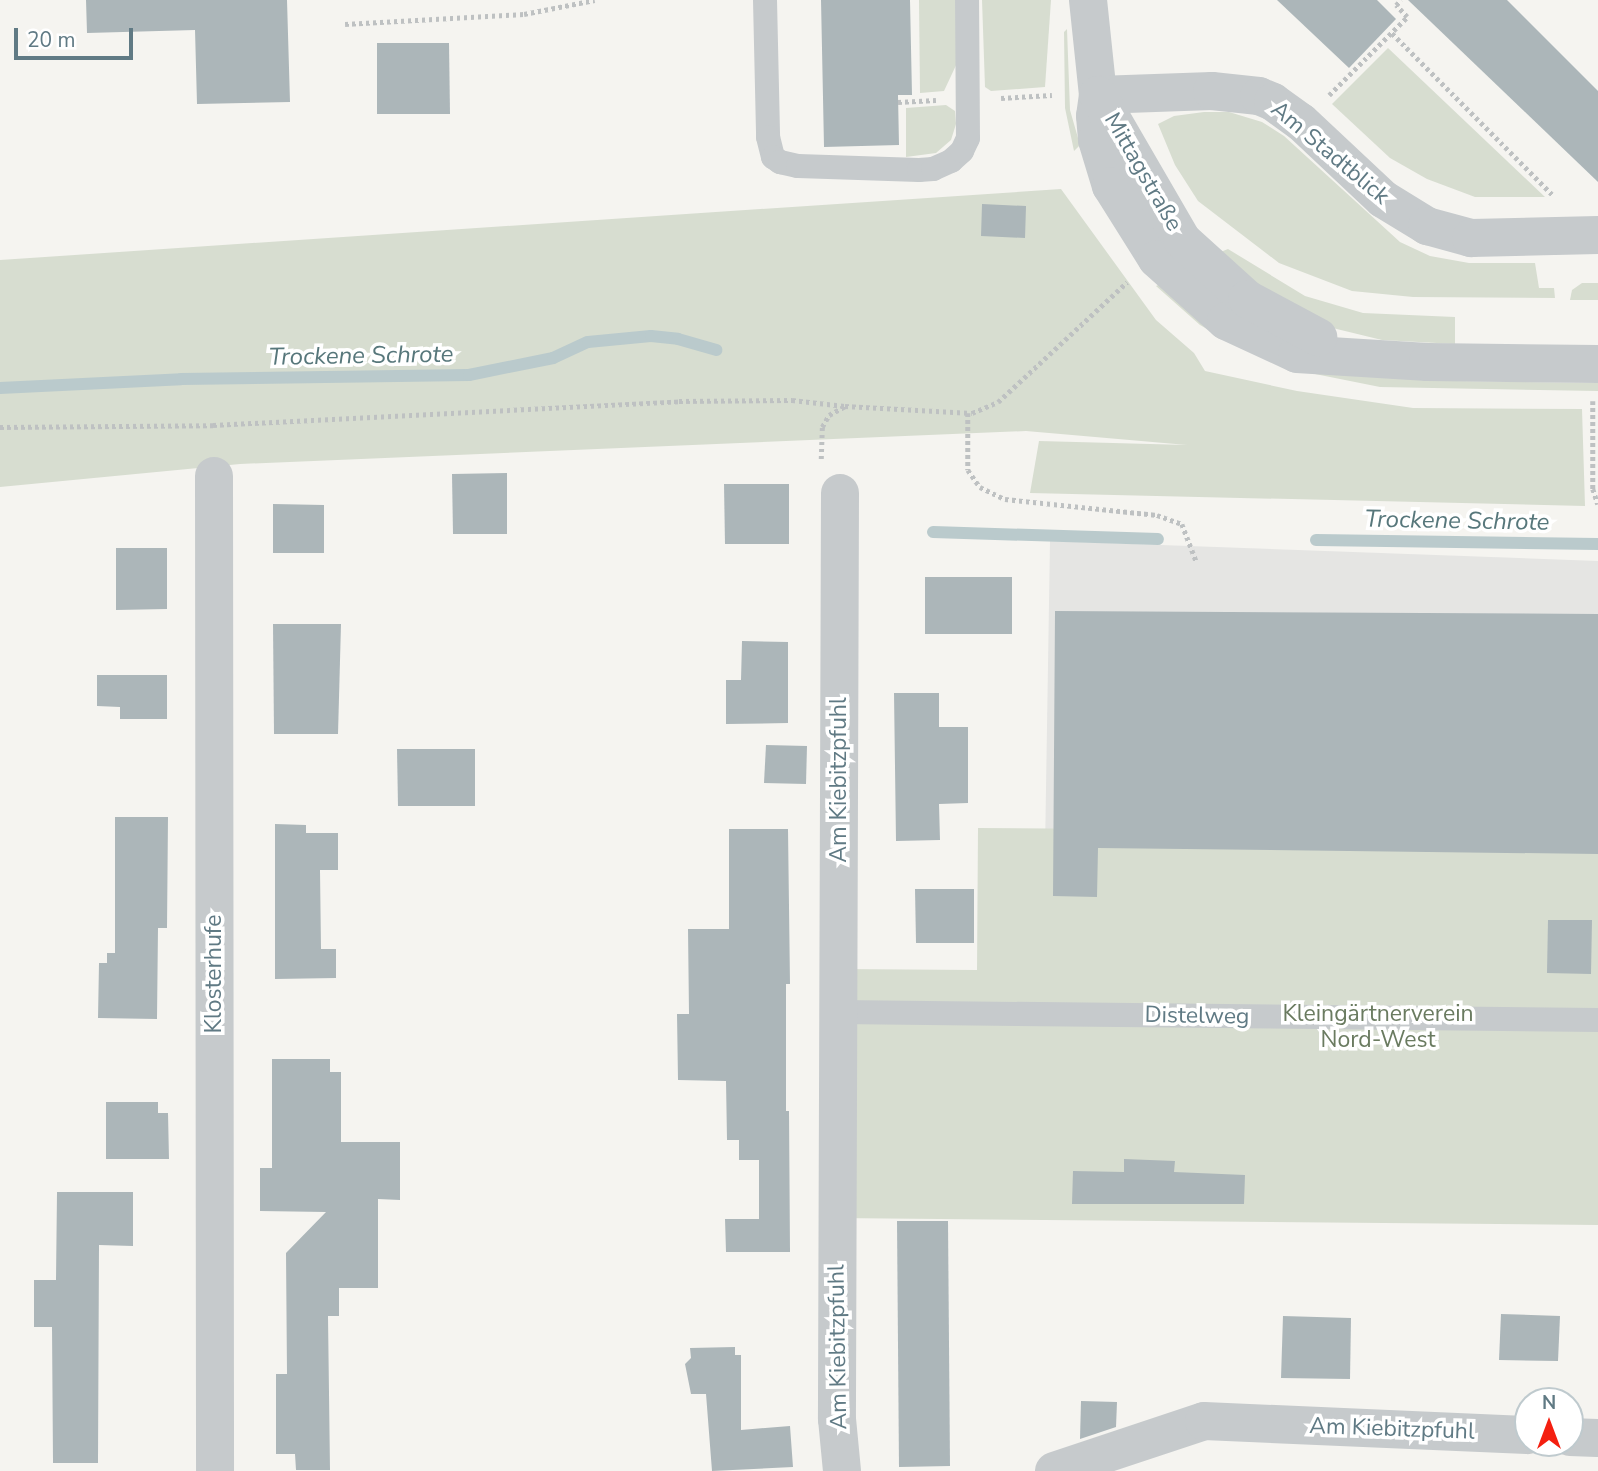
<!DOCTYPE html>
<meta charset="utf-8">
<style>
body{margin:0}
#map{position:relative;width:1598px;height:1471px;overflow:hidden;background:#f5f4f0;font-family:"Nunito Sans",sans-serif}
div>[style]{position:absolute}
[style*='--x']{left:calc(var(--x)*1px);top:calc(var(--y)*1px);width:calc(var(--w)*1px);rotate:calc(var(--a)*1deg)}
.built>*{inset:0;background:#e5e5e3}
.green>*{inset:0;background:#d7ddd0}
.stream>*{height:12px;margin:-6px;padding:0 6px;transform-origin:6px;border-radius:6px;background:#bacacc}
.building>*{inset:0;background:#acb6b9}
.path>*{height:4.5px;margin-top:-2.25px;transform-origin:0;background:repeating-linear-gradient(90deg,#bec1c2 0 3.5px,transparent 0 7px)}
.service>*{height:24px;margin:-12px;padding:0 12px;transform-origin:12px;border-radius:12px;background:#c6cacc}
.minor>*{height:38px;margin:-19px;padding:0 19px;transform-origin:19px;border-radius:19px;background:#c6cacc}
span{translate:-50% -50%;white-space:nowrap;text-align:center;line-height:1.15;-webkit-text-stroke:7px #fff;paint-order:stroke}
.street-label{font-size:23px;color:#607a84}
.park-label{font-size:23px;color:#6a7b60}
.water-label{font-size:24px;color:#57777b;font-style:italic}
.north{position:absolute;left:1514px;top:1387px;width:70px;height:70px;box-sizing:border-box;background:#fff;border:2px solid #bfcace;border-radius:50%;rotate:0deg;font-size:19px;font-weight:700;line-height:28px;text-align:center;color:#607a84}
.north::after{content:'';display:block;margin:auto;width:24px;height:32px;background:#f41f10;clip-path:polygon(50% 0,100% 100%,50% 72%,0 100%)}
.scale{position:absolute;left:14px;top:28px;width:119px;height:32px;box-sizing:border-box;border:4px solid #607a84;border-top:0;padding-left:9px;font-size:21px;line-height:24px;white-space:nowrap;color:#607a84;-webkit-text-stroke:5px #fff;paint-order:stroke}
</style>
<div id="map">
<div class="built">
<div style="clip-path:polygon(1050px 541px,1598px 561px,1598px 858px,1045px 850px)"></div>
</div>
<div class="green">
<div style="clip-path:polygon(919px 0,958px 0,958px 61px,944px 91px,920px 93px)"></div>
<div style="clip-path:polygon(982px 0,1051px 0,1045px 87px,991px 91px,985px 87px)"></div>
<div style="clip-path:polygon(1067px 29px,1070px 110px,1080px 145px,1074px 151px,1065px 108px,1064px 32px)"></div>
<div style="clip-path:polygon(1388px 48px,1545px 197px,1475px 197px,1427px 179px,1390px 158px,1332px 104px)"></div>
<div style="clip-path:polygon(946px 105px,955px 111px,956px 124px,951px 140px,936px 153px,906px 157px,906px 108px)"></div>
<div style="clip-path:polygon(1204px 112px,1229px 112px,1262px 122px,1284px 136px,1400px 242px,1430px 256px,1469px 263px,1535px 263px,1539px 288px,1554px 288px,1555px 298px,1413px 297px,1352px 291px,1279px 263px,1198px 201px,1175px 165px,1158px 124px,1174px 116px)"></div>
<div style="clip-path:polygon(1061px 189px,1156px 320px,1194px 353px,1205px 371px,1297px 391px,1413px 408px,1582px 409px,1585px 506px,1030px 493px,1039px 441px,1187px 445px,1026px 431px,240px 464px,0 487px,0 260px)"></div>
<div style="clip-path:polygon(1228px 249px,1305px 296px,1363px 313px,1455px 317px,1455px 344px,1382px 340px,1308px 322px,1213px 255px)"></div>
<div style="clip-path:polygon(1165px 282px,1353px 375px,1456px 381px,1598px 383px,1598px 391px,1380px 387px,1310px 373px,1216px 334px,1200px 325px,1156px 286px)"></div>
<div style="clip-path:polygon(1582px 283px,1598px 283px,1598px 300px,1570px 300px,1572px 290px)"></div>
<div style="clip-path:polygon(978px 828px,1598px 833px,1598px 1225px,835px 1218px,837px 969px,977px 970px)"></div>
</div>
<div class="stream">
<div style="--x:0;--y:388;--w:181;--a:-2.8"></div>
<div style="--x:181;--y:379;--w:288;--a:-0.8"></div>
<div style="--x:469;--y:375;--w:86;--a:-11.4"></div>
<div style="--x:553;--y:358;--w:38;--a:-25"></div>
<div style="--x:588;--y:342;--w:63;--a:-5.4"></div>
<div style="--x:651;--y:336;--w:27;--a:6"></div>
<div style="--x:678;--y:339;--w:40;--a:16"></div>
<div style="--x:933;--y:532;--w:225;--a:1.8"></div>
<div style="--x:1316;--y:540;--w:282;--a:0.8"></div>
</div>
<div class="building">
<div style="clip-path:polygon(86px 0,287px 0,290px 102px,197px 104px,195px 30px,87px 33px)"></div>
<div style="clip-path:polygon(821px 0,910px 0,912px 95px,898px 95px,899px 145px,824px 147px)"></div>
<div style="clip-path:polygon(1277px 0,1377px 0,1396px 19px,1349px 68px)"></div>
<div style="clip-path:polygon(1408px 0,1507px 0,1598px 91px,1598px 182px)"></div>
<div style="clip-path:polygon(377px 43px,449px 43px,450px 114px,377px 114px)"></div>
<div style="clip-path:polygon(982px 204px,1026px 206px,1025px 238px,981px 236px)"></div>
<div style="clip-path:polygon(507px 473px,507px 534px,453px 534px,452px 474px)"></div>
<div style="clip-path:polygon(724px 484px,789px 484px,789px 544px,725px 544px)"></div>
<div style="clip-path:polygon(273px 504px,324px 505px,324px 553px,273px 553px)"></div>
<div style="clip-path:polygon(116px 548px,167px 548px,167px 609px,116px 610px)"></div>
<div style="clip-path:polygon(925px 577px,1012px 577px,1012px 634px,925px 634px)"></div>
<div style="clip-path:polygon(1055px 611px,1598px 614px,1598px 854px,1098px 848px,1097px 897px,1053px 896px)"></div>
<div style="clip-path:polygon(273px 624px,341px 624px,338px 734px,274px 734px)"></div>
<div style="clip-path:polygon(742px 641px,788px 642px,788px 723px,726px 724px,726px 680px,741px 680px)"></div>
<div style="clip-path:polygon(97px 675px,167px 675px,167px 719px,120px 719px,120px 707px,97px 706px)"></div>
<div style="clip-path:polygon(894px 693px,939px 693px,939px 727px,968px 727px,968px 803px,939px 804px,940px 840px,896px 841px)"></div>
<div style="clip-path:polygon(766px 745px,807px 746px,806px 784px,764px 783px)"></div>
<div style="clip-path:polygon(397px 749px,475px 749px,475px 806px,398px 806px)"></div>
<div style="clip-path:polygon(115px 817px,168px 817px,167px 928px,158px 928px,157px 1019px,98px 1018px,99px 963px,107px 963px,107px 953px,115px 953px)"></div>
<div style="clip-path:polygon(275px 824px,306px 825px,306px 833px,338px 833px,338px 870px,320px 870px,321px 949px,336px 949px,336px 978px,275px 979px)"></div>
<div style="clip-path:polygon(729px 829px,788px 829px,790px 984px,786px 984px,786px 1111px,789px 1111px,790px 1252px,726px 1252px,725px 1219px,759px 1219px,759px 1160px,739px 1160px,739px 1140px,727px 1140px,726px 1081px,678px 1080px,677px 1014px,689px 1014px,688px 929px,729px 929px)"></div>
<div style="clip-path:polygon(915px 889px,974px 889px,974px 943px,916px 943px)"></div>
<div style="clip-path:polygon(1548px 920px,1592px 920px,1591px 974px,1547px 973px)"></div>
<div style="clip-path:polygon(272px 1059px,330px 1059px,330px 1072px,341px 1072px,341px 1142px,400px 1142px,400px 1200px,378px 1199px,378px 1288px,339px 1288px,339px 1316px,328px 1316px,330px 1470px,296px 1470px,295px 1454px,276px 1454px,276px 1374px,287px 1374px,286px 1253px,326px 1212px,260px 1211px,260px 1168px,272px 1168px)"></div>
<div style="clip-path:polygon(106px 1102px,158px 1102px,158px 1113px,168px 1113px,169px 1159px,106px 1159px)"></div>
<div style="clip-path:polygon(1124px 1159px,1175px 1161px,1174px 1172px,1245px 1175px,1244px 1204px,1072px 1204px,1073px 1171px,1124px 1172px)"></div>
<div style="clip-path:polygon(57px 1192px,133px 1192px,133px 1246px,99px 1245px,98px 1463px,53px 1463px,52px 1327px,34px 1327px,34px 1280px,56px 1280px)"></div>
<div style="clip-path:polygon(897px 1221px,948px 1221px,950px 1466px,899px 1467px)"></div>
<div style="clip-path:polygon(1501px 1314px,1560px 1316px,1558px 1361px,1499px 1360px)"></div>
<div style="clip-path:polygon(1283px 1316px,1351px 1318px,1350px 1379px,1281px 1378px)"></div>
<div style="clip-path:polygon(735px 1347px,735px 1355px,741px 1355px,741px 1430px,790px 1426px,793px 1467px,712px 1471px,706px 1394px,691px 1394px,685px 1364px,691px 1358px,690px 1348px)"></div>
<div style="clip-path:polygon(1081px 1401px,1117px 1402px,1116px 1427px,1080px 1439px)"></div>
</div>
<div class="path">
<div style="--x:345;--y:24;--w:179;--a:-3.2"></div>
<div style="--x:524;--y:14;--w:72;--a:-11.2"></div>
<div style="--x:1392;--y:33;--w:228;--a:45.2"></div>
<div style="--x:1329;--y:95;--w:110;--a:-45"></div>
<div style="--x:1407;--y:17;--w:16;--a:-133"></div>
<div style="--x:1396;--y:5;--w:7;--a:-45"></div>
<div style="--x:1001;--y:98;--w:51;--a:-3.4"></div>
<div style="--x:898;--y:102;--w:38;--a:-3"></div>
<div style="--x:1593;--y:401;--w:88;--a:90"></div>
<div style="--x:1593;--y:489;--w:16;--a:72"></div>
<div style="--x:968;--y:413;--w:57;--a:90"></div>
<div style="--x:968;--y:470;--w:21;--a:55"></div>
<div style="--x:980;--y:487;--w:28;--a:26"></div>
<div style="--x:1005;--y:499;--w:153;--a:6"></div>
<div style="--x:1157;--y:515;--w:27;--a:20"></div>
<div style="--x:1182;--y:524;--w:39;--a:69"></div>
<div style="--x:0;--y:427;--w:213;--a:-0.5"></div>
<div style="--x:213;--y:425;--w:467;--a:-2.9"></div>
<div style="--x:679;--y:401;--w:113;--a:-0.5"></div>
<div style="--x:792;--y:400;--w:53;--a:6.5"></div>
<div style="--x:821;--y:459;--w:32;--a:-88"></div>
<div style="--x:822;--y:427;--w:14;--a:-60"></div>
<div style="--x:829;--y:415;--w:18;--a:-29"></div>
<div style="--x:845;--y:406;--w:127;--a:3.2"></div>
<div style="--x:972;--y:413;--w:28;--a:-23"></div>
<div style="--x:998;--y:402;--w:176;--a:-42.9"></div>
</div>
<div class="service">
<div style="--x:765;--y:0;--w:137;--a:88.7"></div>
<div style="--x:768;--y:137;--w:21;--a:76"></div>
<div style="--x:773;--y:157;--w:9;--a:36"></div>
<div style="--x:780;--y:162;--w:18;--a:13"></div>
<div style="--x:798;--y:166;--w:121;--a:1.9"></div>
<div style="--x:919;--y:170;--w:14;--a:-4"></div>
<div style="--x:933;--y:169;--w:20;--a:-24"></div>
<div style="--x:951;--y:161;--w:15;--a:-42"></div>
<div style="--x:962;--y:151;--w:14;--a:-65"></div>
<div style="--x:968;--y:138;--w:138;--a:-90.4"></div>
<div style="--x:837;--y:1012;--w:761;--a:0.6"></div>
</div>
<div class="minor">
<div style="--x:1088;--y:0;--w:96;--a:84"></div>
<div style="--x:1098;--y:95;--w:21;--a:98"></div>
<div style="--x:1095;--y:116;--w:24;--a:85"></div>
<div style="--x:1097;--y:140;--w:48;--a:73.1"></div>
<div style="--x:1111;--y:186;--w:86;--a:57.8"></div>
<div style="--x:1157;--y:259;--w:93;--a:41.9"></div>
<div style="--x:1226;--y:321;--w:78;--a:24.9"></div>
<div style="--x:1297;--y:354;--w:131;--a:3.5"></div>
<div style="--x:1428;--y:362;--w:170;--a:0.7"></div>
<div style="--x:1098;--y:95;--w:114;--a:-2"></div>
<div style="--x:1212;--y:91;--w:47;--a:6.1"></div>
<div style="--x:1259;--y:96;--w:15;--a:23"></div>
<div style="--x:1273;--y:102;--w:34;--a:36"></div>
<div style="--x:1301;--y:122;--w:112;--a:43.2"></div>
<div style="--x:1383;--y:199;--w:52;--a:31.5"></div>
<div style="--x:1427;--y:226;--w:46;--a:15.3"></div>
<div style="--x:1471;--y:238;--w:127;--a:-1.4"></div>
<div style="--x:1098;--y:95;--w:168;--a:59.9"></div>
<div style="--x:1182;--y:240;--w:88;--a:42.2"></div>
<div style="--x:1247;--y:299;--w:81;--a:28.2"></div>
<div style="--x:214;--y:476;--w:995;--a:89.94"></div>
<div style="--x:840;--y:493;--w:926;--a:90.19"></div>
<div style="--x:837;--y:1419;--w:52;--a:84.5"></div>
<div style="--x:1570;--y:1437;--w:27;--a:2"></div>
<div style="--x:1054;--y:1471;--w:158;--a:-18.4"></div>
<div style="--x:1204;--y:1421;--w:324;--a:2.5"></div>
</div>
<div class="street-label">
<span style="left:1330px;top:153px;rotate:40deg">Am Stadtblick</span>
<span style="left:1143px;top:172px;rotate:60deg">Mittagstraße</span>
<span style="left:839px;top:780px;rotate:-90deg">Am Kiebitzpfuhl</span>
<span style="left:214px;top:974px;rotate:-90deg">Klosterhufe</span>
<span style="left:1197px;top:1016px;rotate:1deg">Distelweg</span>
<span style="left:838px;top:1347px;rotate:-91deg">Am Kiebitzpfuhl</span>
<span style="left:1392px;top:1429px;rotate:2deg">Am Kiebitzpfuhl</span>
</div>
<div class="park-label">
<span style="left:1378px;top:1027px">Kleingärtnerverein<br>Nord-West</span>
</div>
<div class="water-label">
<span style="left:361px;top:356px;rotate:-1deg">Trockene Schrote</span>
<span style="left:1457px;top:521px;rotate:1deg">Trockene Schrote</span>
</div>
<div class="north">N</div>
<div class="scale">20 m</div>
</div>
